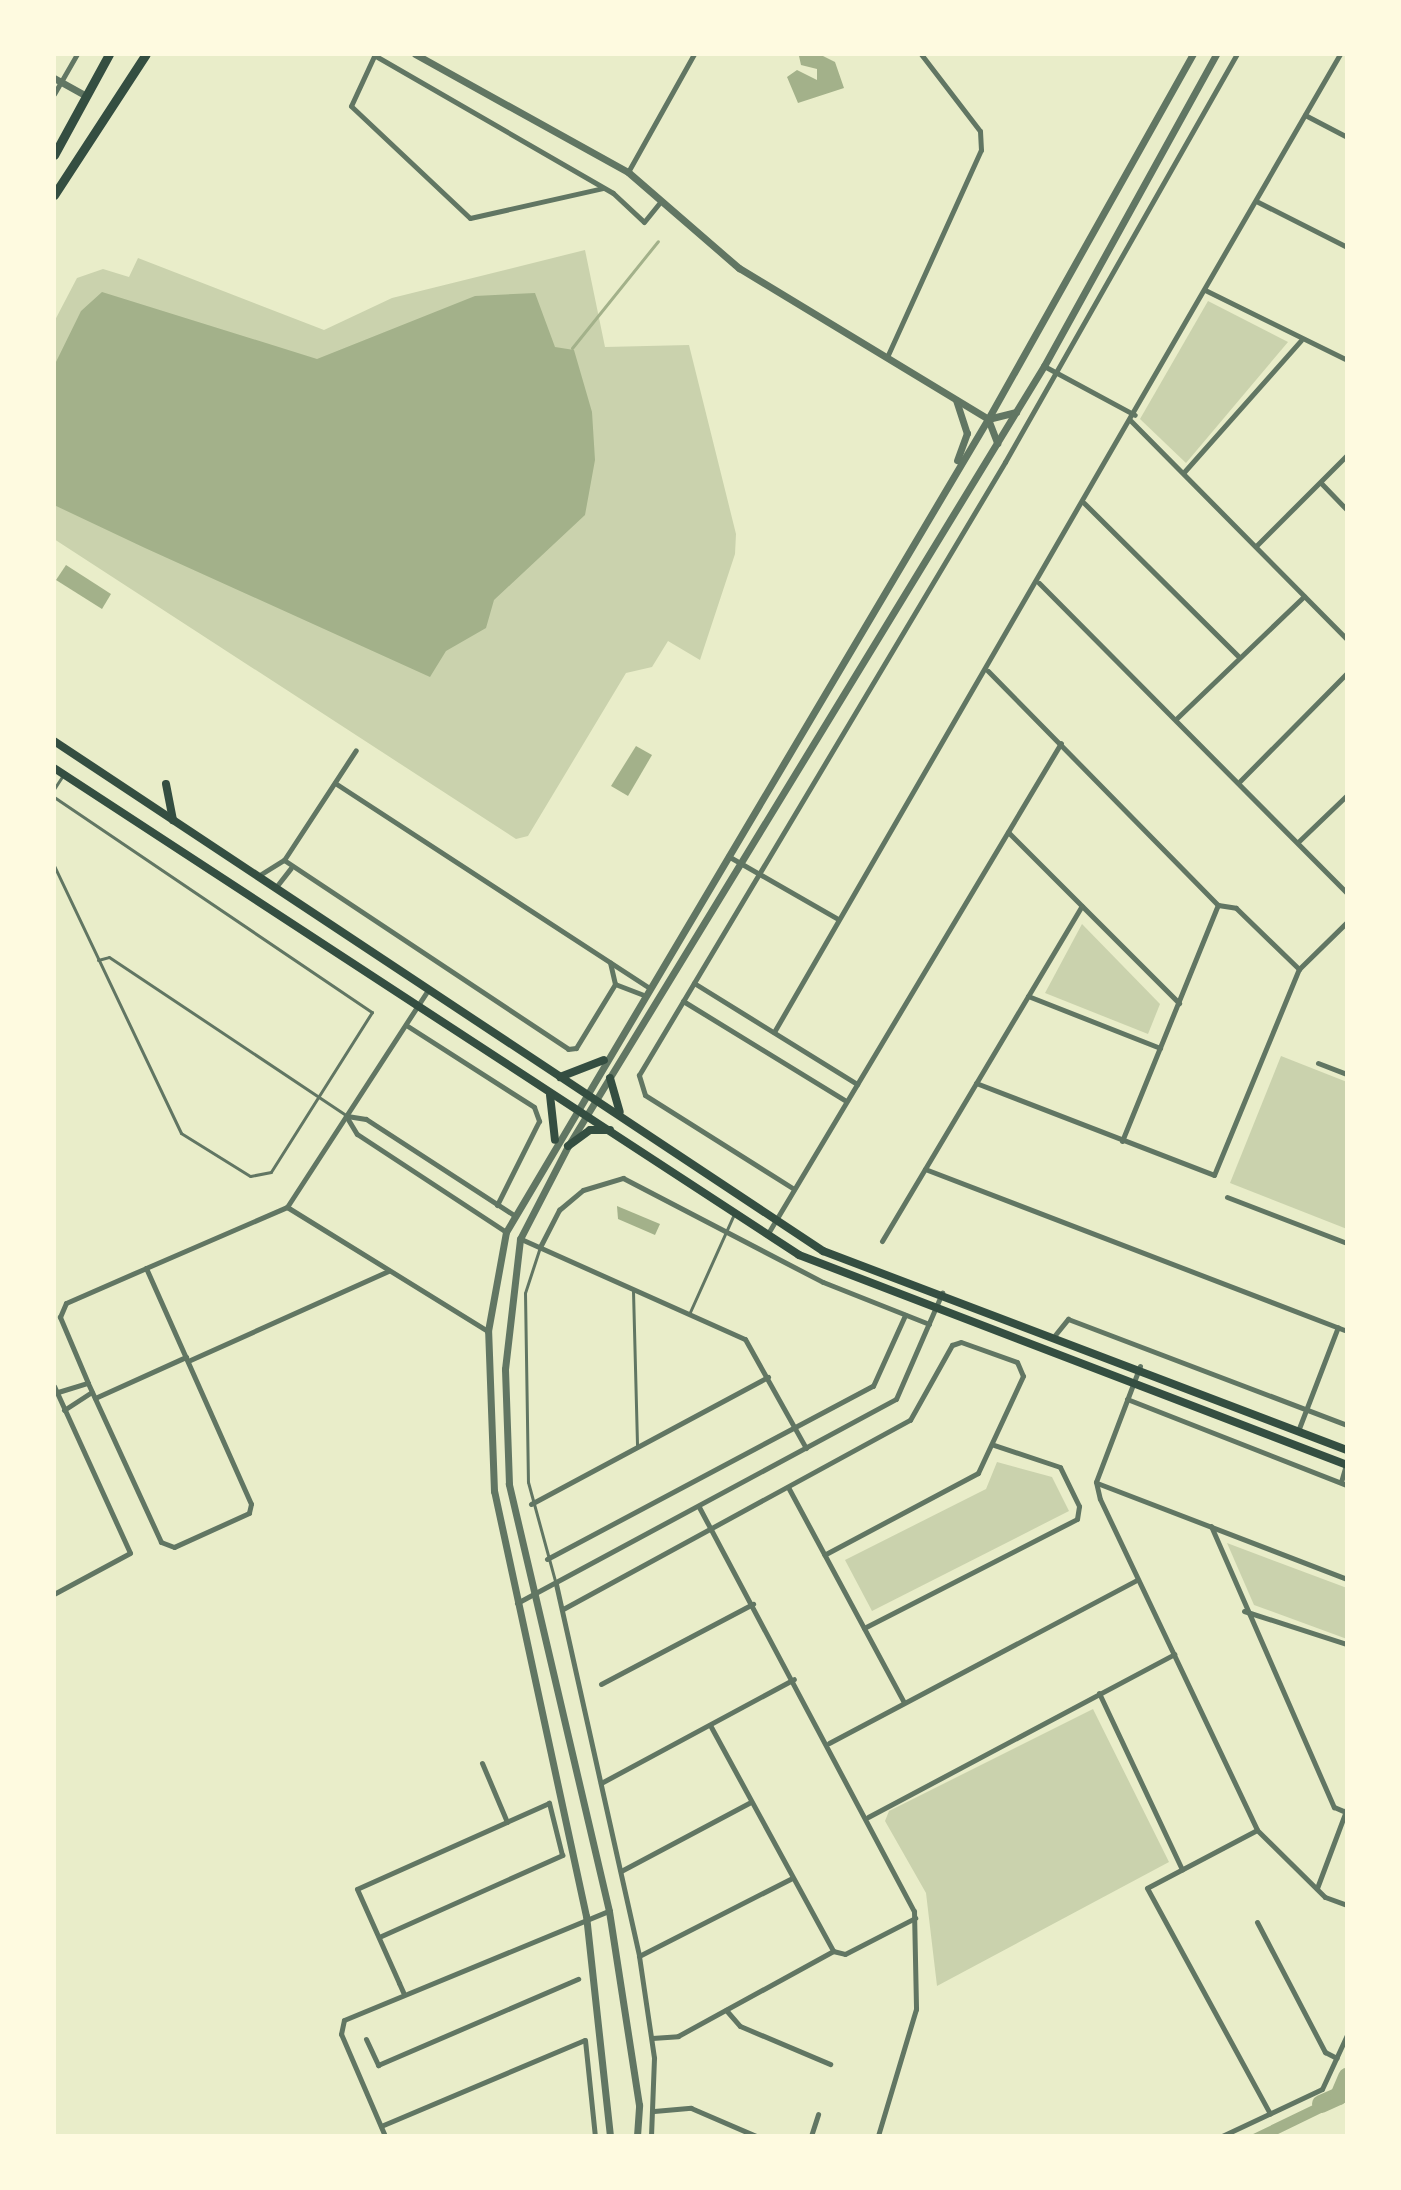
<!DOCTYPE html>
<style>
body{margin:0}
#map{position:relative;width:1401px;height:2190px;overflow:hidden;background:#e9edc9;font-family:"Alegreya Sans",sans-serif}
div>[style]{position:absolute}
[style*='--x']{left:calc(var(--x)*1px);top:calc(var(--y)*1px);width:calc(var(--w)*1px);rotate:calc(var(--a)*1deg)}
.green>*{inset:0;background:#cad2ad}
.water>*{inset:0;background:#a3b18a}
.stream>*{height:3px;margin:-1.5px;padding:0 1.5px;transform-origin:1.5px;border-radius:1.5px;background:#a3b18a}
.river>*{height:18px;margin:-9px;padding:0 9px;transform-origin:9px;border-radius:9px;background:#a3b18a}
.service>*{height:3px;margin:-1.5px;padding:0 1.5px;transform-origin:1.5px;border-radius:1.5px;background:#617663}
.minor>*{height:5px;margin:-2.5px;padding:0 2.5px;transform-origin:2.5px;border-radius:2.5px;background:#617663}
.tertiary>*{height:7px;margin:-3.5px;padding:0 3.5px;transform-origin:3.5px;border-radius:3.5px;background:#617663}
.secondary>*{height:8px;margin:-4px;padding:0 4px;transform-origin:4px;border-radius:4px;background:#344e41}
.primary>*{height:9px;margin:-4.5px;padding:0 4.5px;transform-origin:4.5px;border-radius:4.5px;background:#344e41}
span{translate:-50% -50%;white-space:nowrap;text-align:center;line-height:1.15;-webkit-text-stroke:7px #fefae0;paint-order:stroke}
.frame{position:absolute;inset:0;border:56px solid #fefae0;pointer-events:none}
</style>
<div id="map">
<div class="green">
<div style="clip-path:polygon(585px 250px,605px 347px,689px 345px,736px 534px,735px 554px,700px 660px,668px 641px,652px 667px,626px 673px,528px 836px,516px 839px,54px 539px,54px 322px,77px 278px,103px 269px,129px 277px,138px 258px,324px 330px,392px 298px)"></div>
<div style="clip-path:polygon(1208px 301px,1288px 342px,1186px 463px,1140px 419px)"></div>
<div style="clip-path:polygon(1082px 924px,1160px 1004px,1148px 1034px,1045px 993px)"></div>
<div style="clip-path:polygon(1281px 1056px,1347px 1082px,1347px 1229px,1230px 1183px)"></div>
<div style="clip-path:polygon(997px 1462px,1052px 1477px,1069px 1511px,872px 1611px,845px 1560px,986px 1489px)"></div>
<div style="clip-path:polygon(1227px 1543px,1347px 1588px,1347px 1639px,1254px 1605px)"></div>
<div style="clip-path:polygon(1093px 1709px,1169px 1862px,937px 1986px,926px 1893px,885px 1821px,889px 1811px)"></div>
</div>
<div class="water">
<div style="clip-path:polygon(819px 54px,835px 62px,844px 88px,798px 103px,787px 77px,797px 70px,817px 80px,817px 69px,801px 65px,799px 56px)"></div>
<div style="clip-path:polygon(102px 292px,317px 359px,475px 296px,535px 293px,555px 347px,574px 350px,592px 412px,595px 460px,585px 515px,494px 600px,486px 628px,446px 651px,430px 677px,145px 548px,54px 505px,54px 366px,81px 311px)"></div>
<div style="clip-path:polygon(66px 565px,111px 594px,102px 609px,56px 580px)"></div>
<div style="clip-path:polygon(636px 746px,652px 755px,628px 796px,611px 786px)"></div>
<div style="clip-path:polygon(617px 1206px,660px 1224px,655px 1235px,618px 1219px)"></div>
<div style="clip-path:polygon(1347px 2082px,1346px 2101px,1274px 2136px,1249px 2136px,1338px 2093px)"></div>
</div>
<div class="stream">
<div style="--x:572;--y:348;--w:137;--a:-51.2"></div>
</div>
<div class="river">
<div style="--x:1321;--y:2104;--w:20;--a:-24"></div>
<div style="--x:1339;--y:2096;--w:21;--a:-67"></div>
</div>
<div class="service">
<div style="--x:54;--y:789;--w:17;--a:-57"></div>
<div style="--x:54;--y:797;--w:384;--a:34.1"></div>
<div style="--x:372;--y:1012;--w:189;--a:122.3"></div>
<div style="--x:271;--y:1172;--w:21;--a:169"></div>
<div style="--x:250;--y:1176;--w:81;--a:-148.1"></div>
<div style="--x:181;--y:1133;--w:296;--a:-115.4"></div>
<div style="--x:98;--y:960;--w:11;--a:-15"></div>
<div style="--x:109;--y:957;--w:285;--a:33.7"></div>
<div style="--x:540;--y:1247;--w:48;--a:108.1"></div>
<div style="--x:525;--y:1293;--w:189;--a:89.1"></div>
<div style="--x:528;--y:1482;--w:103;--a:74.7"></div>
<div style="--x:633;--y:1291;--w:156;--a:88.5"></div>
<div style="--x:690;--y:1312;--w:107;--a:-65.8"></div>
</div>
<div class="minor">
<div style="--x:375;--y:54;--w:57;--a:114.8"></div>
<div style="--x:351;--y:106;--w:163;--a:43.3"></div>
<div style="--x:470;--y:218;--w:136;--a:-12.7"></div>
<div style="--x:374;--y:55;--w:276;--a:30"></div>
<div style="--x:613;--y:193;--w:42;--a:43.1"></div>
<div style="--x:644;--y:222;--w:27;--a:-51"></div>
<div style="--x:54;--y:94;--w:46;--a:-60.1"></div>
<div style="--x:1305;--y:115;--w:47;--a:27.6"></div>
<div style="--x:628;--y:172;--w:135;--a:-60.8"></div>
<div style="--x:1256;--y:201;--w:102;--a:26.8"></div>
<div style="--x:1205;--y:290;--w:158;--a:26.2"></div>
<div style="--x:887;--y:357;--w:227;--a:-65.6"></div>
<div style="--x:981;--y:150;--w:19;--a:-93"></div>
<div style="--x:980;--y:131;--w:97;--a:-127.5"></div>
<div style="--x:1044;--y:366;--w:103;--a:28.3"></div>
<div style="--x:1131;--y:421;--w:307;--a:45.3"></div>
<div style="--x:1184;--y:472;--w:176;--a:-48.4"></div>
<div style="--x:1321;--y:483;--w:37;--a:46"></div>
<div style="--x:1084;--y:503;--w:218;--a:44.8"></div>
<div style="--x:1256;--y:546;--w:129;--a:-45"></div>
<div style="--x:1039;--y:583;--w:437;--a:45.2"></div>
<div style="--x:988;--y:671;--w:328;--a:45.5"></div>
<div style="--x:1177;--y:718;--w:176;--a:-43.8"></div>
<div style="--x:1240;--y:781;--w:152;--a:-45.3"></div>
<div style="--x:335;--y:783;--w:374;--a:33.1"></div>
<div style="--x:1008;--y:832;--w:242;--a:45"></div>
<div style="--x:1298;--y:842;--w:68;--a:-43.8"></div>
<div style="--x:728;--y:856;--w:127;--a:29.8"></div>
<div style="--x:284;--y:860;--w:341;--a:33.6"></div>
<div style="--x:568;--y:1049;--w:8;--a:-7"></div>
<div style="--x:576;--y:1048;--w:75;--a:-58.6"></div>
<div style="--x:615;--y:984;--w:22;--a:-103"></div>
<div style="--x:258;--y:876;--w:31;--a:-32"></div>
<div style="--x:284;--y:860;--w:131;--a:-56.8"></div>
<div style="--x:276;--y:887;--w:24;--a:-52"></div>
<div style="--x:1218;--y:905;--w:18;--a:9"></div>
<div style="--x:1236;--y:908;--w:88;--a:44.1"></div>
<div style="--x:694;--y:983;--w:192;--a:31.8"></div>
<div style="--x:615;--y:984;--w:30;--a:21"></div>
<div style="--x:1028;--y:996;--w:142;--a:21.5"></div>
<div style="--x:683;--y:1001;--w:191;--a:31.5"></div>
<div style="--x:406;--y:1025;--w:152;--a:32.6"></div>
<div style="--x:534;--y:1107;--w:15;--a:70"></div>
<div style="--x:539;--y:1121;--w:94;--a:116.6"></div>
<div style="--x:774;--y:1032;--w:1130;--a:-59.94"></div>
<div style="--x:1318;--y:1063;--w:31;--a:21"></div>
<div style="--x:976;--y:1083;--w:255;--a:21.1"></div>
<div style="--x:1214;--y:1175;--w:223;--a:-67.6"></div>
<div style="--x:1299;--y:969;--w:67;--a:-44.4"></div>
<div style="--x:346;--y:1116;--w:21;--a:59"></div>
<div style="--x:357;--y:1134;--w:178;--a:33.3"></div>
<div style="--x:347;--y:1116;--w:19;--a:9"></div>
<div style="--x:366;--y:1119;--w:176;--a:33"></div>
<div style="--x:1122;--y:1141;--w:255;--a:-67.9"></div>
<div style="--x:925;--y:1169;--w:452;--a:21"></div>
<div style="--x:794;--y:1189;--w:176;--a:-147.8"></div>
<div style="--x:645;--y:1095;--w:21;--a:-107"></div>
<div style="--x:639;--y:1075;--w:714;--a:-59.16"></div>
<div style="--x:1005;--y:462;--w:469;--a:-60.4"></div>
<div style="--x:1227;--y:1197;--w:129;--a:21"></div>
<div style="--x:287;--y:1207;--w:236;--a:31.7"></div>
<div style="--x:767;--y:1235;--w:573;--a:-59.14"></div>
<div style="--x:521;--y:1239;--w:245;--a:24.1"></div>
<div style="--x:745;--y:1339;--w:125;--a:60.8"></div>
<div style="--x:882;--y:1241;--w:390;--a:-59.2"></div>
<div style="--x:540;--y:1247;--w:42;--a:-62.8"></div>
<div style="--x:559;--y:1210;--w:31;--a:-40"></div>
<div style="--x:583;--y:1190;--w:42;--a:-16.7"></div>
<div style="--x:623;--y:1178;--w:225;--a:27.5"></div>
<div style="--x:823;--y:1282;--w:114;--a:21.6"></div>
<div style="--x:146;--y:1268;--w:258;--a:66"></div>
<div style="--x:251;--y:1504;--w:9;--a:103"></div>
<div style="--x:249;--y:1513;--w:82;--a:155.6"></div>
<div style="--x:174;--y:1547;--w:14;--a:-159"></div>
<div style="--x:161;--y:1542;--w:175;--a:-114.7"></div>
<div style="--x:88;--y:1383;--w:72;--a:-113"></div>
<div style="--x:60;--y:1317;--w:15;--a:-67"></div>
<div style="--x:66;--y:1303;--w:87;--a:-23.6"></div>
<div style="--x:146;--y:1268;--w:154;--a:-23.4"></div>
<div style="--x:287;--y:1207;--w:259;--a:-57"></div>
<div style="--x:1055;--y:1335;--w:21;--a:-51"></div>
<div style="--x:1068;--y:1319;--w:298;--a:20.8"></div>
<div style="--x:188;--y:1361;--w:219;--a:-24.2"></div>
<div style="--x:1140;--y:1366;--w:124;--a:110.8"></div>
<div style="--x:1096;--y:1482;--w:17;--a:77"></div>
<div style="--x:1100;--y:1499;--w:366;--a:64.6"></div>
<div style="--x:1257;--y:1830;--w:95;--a:44.6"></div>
<div style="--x:1325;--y:1897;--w:23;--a:20"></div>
<div style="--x:54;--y:1386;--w:183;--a:65.5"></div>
<div style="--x:130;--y:1553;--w:86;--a:151.7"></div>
<div style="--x:58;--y:1392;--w:31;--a:-17"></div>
<div style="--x:95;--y:1398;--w:100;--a:-24.3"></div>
<div style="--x:1127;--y:1399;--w:236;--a:21.4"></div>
<div style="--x:64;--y:1410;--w:33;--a:-33"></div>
<div style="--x:1298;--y:1431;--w:111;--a:-69"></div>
<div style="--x:1341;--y:1482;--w:18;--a:-74"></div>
<div style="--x:1097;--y:1483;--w:268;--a:21"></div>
<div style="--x:788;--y:1487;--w:244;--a:61.7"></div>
<div style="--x:531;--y:1504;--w:269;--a:-28.2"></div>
<div style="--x:699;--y:1507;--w:458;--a:62"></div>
<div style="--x:914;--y:1911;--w:98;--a:88.8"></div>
<div style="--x:916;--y:2009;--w:133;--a:106.7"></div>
<div style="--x:1211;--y:1526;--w:307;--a:66.4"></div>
<div style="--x:1334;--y:1807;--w:13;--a:23"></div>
<div style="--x:547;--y:1559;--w:369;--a:-28"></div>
<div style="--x:873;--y:1386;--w:78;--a:-65.7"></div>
<div style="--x:556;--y:1584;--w:381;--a:77.4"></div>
<div style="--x:639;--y:1956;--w:103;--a:81.6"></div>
<div style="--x:654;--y:2058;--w:78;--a:92.2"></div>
<div style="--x:517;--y:1603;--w:430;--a:-28.3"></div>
<div style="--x:896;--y:1399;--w:116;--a:-66.5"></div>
<div style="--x:563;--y:1609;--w:395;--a:-28.6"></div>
<div style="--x:910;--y:1420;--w:86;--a:-60.8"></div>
<div style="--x:952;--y:1345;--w:9;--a:-18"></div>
<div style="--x:961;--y:1342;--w:59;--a:19.7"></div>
<div style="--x:1017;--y:1362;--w:15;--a:67"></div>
<div style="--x:1023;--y:1376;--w:107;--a:114.9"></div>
<div style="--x:978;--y:1473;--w:174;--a:152"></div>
<div style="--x:1244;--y:1611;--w:108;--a:17.8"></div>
<div style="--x:864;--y:1628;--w:239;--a:-27.1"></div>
<div style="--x:1077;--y:1519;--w:13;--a:-81"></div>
<div style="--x:1079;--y:1506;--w:43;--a:-116"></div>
<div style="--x:1060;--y:1467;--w:70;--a:-161.6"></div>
<div style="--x:601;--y:1684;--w:172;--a:-27.8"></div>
<div style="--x:1099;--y:1693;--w:195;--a:64.8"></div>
<div style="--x:710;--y:1725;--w:257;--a:61.4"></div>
<div style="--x:829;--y:1743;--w:348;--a:-27.9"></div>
<div style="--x:482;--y:1763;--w:64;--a:67"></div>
<div style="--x:601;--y:1783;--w:219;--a:-28.3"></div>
<div style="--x:868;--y:1817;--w:347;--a:-28"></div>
<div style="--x:1257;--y:1830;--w:124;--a:152.2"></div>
<div style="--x:1147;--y:1888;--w:257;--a:61.4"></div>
<div style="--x:621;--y:1871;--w:147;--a:-28"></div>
<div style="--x:1317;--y:1888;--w:85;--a:-69.4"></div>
<div style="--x:1257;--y:1922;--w:147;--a:62.4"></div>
<div style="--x:1325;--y:2052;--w:13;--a:27"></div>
<div style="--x:379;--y:1937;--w:201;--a:-24.1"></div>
<div style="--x:562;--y:1855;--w:54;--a:-104"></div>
<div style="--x:549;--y:1803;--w:210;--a:155.9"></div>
<div style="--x:357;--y:1889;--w:103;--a:65.9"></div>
<div style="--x:399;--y:1983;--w:10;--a:66"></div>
<div style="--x:639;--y:1956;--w:172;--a:-27"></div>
<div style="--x:726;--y:2010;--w:21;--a:49"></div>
<div style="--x:740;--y:2026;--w:98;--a:22.9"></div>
<div style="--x:652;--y:2038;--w:26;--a:-4"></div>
<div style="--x:678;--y:2036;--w:177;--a:-28.7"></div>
<div style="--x:833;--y:1951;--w:12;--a:14"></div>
<div style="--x:845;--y:1954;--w:79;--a:-27.2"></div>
<div style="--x:366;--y:2039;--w:29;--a:65"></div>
<div style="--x:378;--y:2065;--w:218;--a:-23.3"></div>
<div style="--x:654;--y:2111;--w:37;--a:-5"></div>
<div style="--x:691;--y:2108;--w:71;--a:23.3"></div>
<div style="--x:381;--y:2126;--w:221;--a:-22.9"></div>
<div style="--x:585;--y:2040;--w:97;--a:84.1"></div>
<div style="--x:385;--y:2136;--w:111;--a:-113.3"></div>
<div style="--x:341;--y:2034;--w:14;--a:-78"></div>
<div style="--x:344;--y:2020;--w:287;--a:-22.4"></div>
<div style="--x:811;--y:2136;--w:23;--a:-72"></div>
<div style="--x:1222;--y:2136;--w:110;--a:-25.2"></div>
<div style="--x:1322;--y:2089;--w:60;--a:-65.2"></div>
</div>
<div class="tertiary">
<div style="--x:415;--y:54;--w:244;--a:29"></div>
<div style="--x:628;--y:172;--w:147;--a:40.9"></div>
<div style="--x:739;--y:268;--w:291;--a:31.2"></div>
<div style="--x:988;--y:419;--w:26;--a:69"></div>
<div style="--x:54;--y:78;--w:37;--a:29"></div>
<div style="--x:956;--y:400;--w:35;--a:72"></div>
<div style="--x:967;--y:433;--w:29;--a:110"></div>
<div style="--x:988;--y:419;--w:29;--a:-14"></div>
<div style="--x:610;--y:2136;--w:221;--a:-96.2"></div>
<div style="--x:586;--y:1916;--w:435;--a:-102.2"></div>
<div style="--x:494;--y:1491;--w:160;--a:-92.1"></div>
<div style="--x:488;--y:1331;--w:101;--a:-79.7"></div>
<div style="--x:506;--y:1232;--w:945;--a:-59.34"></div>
<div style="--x:988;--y:419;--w:419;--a:-60.7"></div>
<div style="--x:637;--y:2136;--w:31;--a:-86"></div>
<div style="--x:639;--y:2105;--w:196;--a:-98.8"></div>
<div style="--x:609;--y:1911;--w:439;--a:-103.2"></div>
<div style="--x:509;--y:1484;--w:115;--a:-92"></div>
<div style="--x:505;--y:1369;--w:131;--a:-83.4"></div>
<div style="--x:520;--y:1239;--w:105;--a:-62.7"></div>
<div style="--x:568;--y:1146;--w:914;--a:-58.61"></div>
<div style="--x:1044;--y:366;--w:356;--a:-61.1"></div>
</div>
<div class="secondary">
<div style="--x:54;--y:741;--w:923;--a:33.55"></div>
<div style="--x:823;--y:1251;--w:561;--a:20.8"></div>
<div style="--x:54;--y:768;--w:890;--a:33.17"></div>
<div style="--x:799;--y:1255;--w:587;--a:20.97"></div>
<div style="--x:166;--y:784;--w:37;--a:79"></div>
<div style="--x:560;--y:1077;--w:47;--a:-21.1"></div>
<div style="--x:610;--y:1078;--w:35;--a:74"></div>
<div style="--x:550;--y:1095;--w:45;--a:83.7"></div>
<div style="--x:568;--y:1146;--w:27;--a:-36"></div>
<div style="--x:590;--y:1130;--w:20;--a:0"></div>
</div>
<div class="primary">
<div style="--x:54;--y:155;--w:115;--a:-61.4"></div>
<div style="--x:54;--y:195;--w:168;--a:-56.9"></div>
</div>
<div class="frame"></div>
</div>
